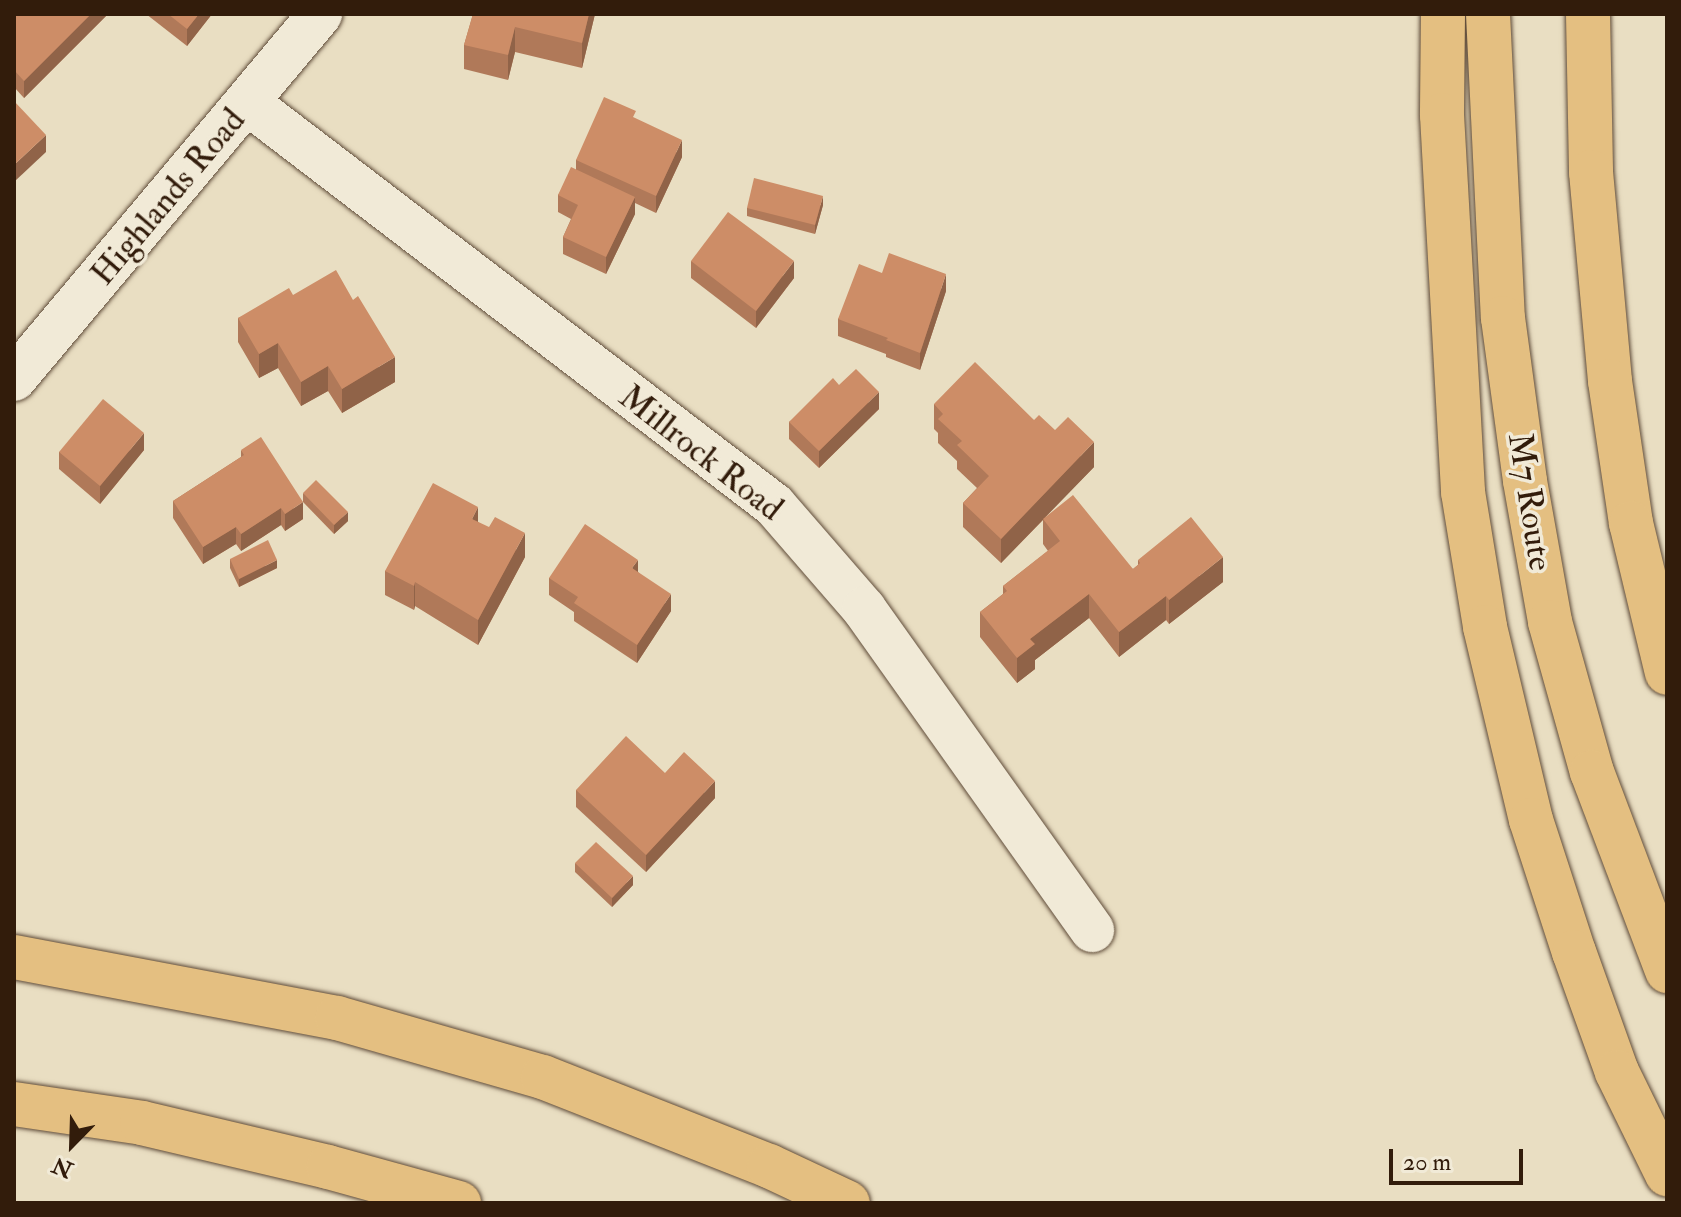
<!DOCTYPE html>
<style>
body{margin:0}
#map{position:relative;width:1681px;height:1217px;overflow:hidden;background:#e9dec2;font-family:"IM FELL Double Pica",serif}
div>[style]{position:absolute}
[style*='--x']{left:calc(var(--x)*1px);top:calc(var(--y)*1px);width:calc(var(--w)*1px);rotate:calc(var(--a)*1deg)}
.roads{filter:drop-shadow(0 0 2px #604c39) drop-shadow(0 0 2px #604c39)}
.minor>*{height:44px;margin:-22px;padding:0 22px;transform-origin:22px;border-radius:22px;background:#f1ead7}
.trunk>*{height:44px;margin:-22px;padding:0 22px;transform-origin:22px;border-radius:22px;background:#e4bf81}
.motorway>*{height:44px;margin:-22px;padding:0 22px;transform-origin:22px;border-radius:22px;background:#e4bf81}
.wall>*{inset:0;background:#b07959}
.shaded-wall>*{inset:0;background:#906348}
.building>*{inset:0;background:#cd8d67}
span{translate:-50% -50%;white-space:nowrap;text-align:center;line-height:1.15;-webkit-text-stroke:7px #f1ead7;paint-order:stroke}
.street-label{font-size:34px;color:#321c0b}
.frame{position:absolute;inset:0;border:16px solid #321c0b;pointer-events:none}
.north{position:absolute;left:32px;top:1105px;width:80px;height:80px;-webkit-text-stroke:6px #f1ead7;paint-order:stroke;rotate:203deg;font-size:22px;font-weight:700;line-height:32px;text-align:center;color:#321c0b}
.north::after{content:'';display:block;margin:auto;width:28px;height:36px;background:#321c0b;clip-path:polygon(50% 0,100% 100%,50% 72%,0 100%)}
.scale{position:absolute;left:1389px;top:1149px;width:134px;height:36px;box-sizing:border-box;border:4px solid #321c0b;border-top:0;padding-left:10px;font-size:24px;line-height:28px;white-space:nowrap;color:#321c0b;-webkit-text-stroke:6px #f1ead7;paint-order:stroke}
</style>
<div id="map">
<div class="roads">
<div class="minor">
<div style="--x:248;--y:103;--w:662;--a:37.39"></div>
<div style="--x:774;--y:505;--w:138;--a:49.1"></div>
<div style="--x:864;--y:609;--w:394;--a:54.6"></div>
<div style="--x:14;--y:379;--w:476;--a:-50"></div>
</div>
<div class="trunk">
<div style="--x:1488;--y:14;--w:304;--a:87.2"></div>
<div style="--x:1503;--y:318;--w:164;--a:82.3"></div>
<div style="--x:1525;--y:481;--w:143;--a:79.9"></div>
<div style="--x:1550;--y:622;--w:156;--a:74.4"></div>
<div style="--x:1592;--y:772;--w:213;--a:69.3"></div>
</div>
<div class="motorway">
<div style="--x:1443;--y:14;--w:101;--a:90.6"></div>
<div style="--x:1442;--y:115;--w:378;--a:86.8"></div>
<div style="--x:1463;--y:492;--w:137;--a:80.7"></div>
<div style="--x:1485;--y:627;--w:198;--a:76.6"></div>
<div style="--x:1531;--y:820;--w:139;--a:72"></div>
<div style="--x:1574;--y:952;--w:127;--a:70.3"></div>
<div style="--x:1617;--y:1072;--w:114;--a:63.9"></div>
<div style="--x:1588;--y:14;--w:158;--a:88.9"></div>
<div style="--x:1591;--y:172;--w:210;--a:84.8"></div>
<div style="--x:1610;--y:381;--w:144;--a:81.6"></div>
<div style="--x:1631;--y:523;--w:154;--a:76.5"></div>
<div style="--x:14;--y:957;--w:329;--a:10.7"></div>
<div style="--x:337;--y:1018;--w:214;--a:16"></div>
<div style="--x:543;--y:1077;--w:243;--a:21.5"></div>
<div style="--x:769;--y:1166;--w:87;--a:25.1"></div>
<div style="--x:14;--y:1104;--w:129;--a:8.4"></div>
<div style="--x:142;--y:1123;--w:191;--a:13.3"></div>
<div style="--x:328;--y:1167;--w:136;--a:15.4"></div>
</div>
</div>
<div class="wall">
<div style="clip-path:polygon(14px 14px,108px 14px,24px 98px,14px 87px)"></div>
<div style="clip-path:polygon(146px 14px,212px 14px,187px 46px)"></div>
<div style="clip-path:polygon(473px 14px,595px 14px,582px 68px,515px 52px,508px 80px,464px 69px,464px 45px)"></div>
<div style="clip-path:polygon(636px 119px,682px 157px,656px 213px,635px 203px,635px 214px,606px 274px,563px 254px,563px 237px,571px 219px,558px 212px,558px 195px,576px 170px,576px 160px)"></div>
<div style="clip-path:polygon(823px 205px,815px 234px,747px 216px,747px 208px)"></div>
<div style="clip-path:polygon(691px 261px,794px 278px,756px 328px,691px 278px)"></div>
<div style="clip-path:polygon(882px 273px,946px 291px,920px 370px,886px 357px,886px 354px,838px 336px,838px 319px)"></div>
<div style="clip-path:polygon(293px 295px,395px 382px,342px 413px,328px 391px,301px 406px,278px 368px,259px 378px,238px 342px,238px 318px)"></div>
<div style="clip-path:polygon(839px 385px,879px 409px,819px 468px,789px 439px,789px 422px)"></div>
<div style="clip-path:polygon(934px 404px,1034px 420px,1094px 467px,1045px 517px,1133px 569px,1138px 565px,1138px 560px,1223px 582px,1169px 624px,1166px 620px,1119px 657px,1089px 618px,1035px 660px,1035px 669px,1017px 683px,980px 637px,980px 612px,1003px 594px,1003px 586px,1048px 551px,1043px 544px,1043px 520px,1001px 563px,963px 527px,963px 503px,977px 488px,957px 469px,957px 461px,938px 443px,938px 433px,934px 429px)"></div>
<div style="clip-path:polygon(144px 450px,100px 504px,59px 469px,59px 452px)"></div>
<div style="clip-path:polygon(241px 450px,303px 519px,285px 531px,281px 525px,241px 551px,236px 544px,203px 564px,173px 518px,173px 501px,241px 457px)"></div>
<div style="clip-path:polygon(303px 493px,348px 521px,334px 534px,303px 502px)"></div>
<div style="clip-path:polygon(478px 522px,525px 557px,478px 645px,415px 606px,414px 610px,385px 595px,385px 571px)"></div>
<div style="clip-path:polygon(230px 559px,277px 568px,239px 587px,230px 568px)"></div>
<div style="clip-path:polygon(638px 572px,671px 611px,637px 663px,574px 621px,574px 612px,549px 595px,549px 578px)"></div>
<div style="clip-path:polygon(665px 773px,715px 798px,646px 872px,576px 807px,576px 790px)"></div>
<div style="clip-path:polygon(575px 863px,633px 885px,612px 907px,575px 872px)"></div>
</div>
<div class="shaded-wall">
<div style="clip-path:polygon(91px 14px,108px 14px,24px 98px,24px 81px)"></div>
<div style="clip-path:polygon(199px 14px,212px 14px,187px 46px,187px 29px)"></div>
<div style="clip-path:polygon(589px 14px,595px 14px,582px 68px,582px 43px)"></div>
<div style="clip-path:polygon(515px 27px,515px 52px,508px 80px,508px 55px)"></div>
<div style="clip-path:polygon(46px 135px,46px 152px,14px 182px,14px 165px)"></div>
<div style="clip-path:polygon(682px 140px,682px 157px,656px 213px,656px 196px)"></div>
<div style="clip-path:polygon(823px 196px,823px 205px,815px 234px,815px 225px)"></div>
<div style="clip-path:polygon(635px 197px,635px 214px,606px 274px,606px 257px)"></div>
<div style="clip-path:polygon(794px 261px,794px 278px,756px 328px,756px 311px)"></div>
<div style="clip-path:polygon(946px 274px,946px 291px,920px 370px,920px 353px)"></div>
<div style="clip-path:polygon(278px 343px,278px 368px,259px 378px,259px 354px)"></div>
<div style="clip-path:polygon(395px 357px,395px 382px,342px 413px,342px 389px)"></div>
<div style="clip-path:polygon(328px 366px,328px 391px,301px 406px,301px 382px)"></div>
<div style="clip-path:polygon(879px 392px,879px 409px,819px 468px,819px 451px)"></div>
<div style="clip-path:polygon(144px 433px,144px 450px,100px 504px,100px 486px)"></div>
<div style="clip-path:polygon(1094px 442px,1094px 467px,1001px 563px,1001px 539px)"></div>
<div style="clip-path:polygon(303px 502px,303px 519px,285px 531px,285px 514px)"></div>
<div style="clip-path:polygon(478px 507px,478px 531px,472px 519px)"></div>
<div style="clip-path:polygon(281px 508px,281px 525px,241px 551px,241px 534px)"></div>
<div style="clip-path:polygon(348px 512px,348px 521px,334px 534px,334px 525px)"></div>
<div style="clip-path:polygon(236px 527px,236px 544px,203px 564px,203px 547px)"></div>
<div style="clip-path:polygon(525px 533px,525px 557px,478px 645px,478px 620px)"></div>
<div style="clip-path:polygon(1223px 557px,1223px 582px,1169px 624px,1169px 600px)"></div>
<div style="clip-path:polygon(277px 560px,277px 568px,239px 587px,239px 579px)"></div>
<div style="clip-path:polygon(638px 560px,638px 577px,632px 568px)"></div>
<div style="clip-path:polygon(415px 582px,415px 606px,414px 610px,414px 586px)"></div>
<div style="clip-path:polygon(671px 594px,671px 611px,637px 663px,637px 645px)"></div>
<div style="clip-path:polygon(1089px 594px,1089px 618px,1035px 660px,1035px 669px,1017px 683px,1017px 658px,1030px 639px)"></div>
<div style="clip-path:polygon(1166px 596px,1166px 620px,1119px 657px,1119px 632px)"></div>
<div style="clip-path:polygon(715px 781px,715px 798px,646px 872px,646px 855px)"></div>
<div style="clip-path:polygon(633px 876px,633px 885px,612px 907px,612px 898px)"></div>
</div>
<div class="building">
<div style="clip-path:polygon(14px 14px,91px 14px,24px 81px,14px 70px)"></div>
<div style="clip-path:polygon(168px 14px,199px 14px,187px 29px)"></div>
<div style="clip-path:polygon(473px 14px,589px 14px,582px 43px,515px 27px,508px 55px,464px 45px)"></div>
<div style="clip-path:polygon(604px 97px,636px 111px,633px 117px,682px 140px,656px 196px,576px 160px)"></div>
<div style="clip-path:polygon(14px 101px,46px 135px,14px 165px)"></div>
<div style="clip-path:polygon(571px 167px,635px 197px,606px 257px,563px 237px,578px 205px,558px 195px)"></div>
<div style="clip-path:polygon(754px 178px,823px 196px,815px 225px,747px 208px)"></div>
<div style="clip-path:polygon(728px 212px,794px 261px,756px 311px,691px 261px)"></div>
<div style="clip-path:polygon(889px 253px,946px 274px,920px 353px,886px 340px,888px 338px,838px 319px,859px 264px,882px 273px)"></div>
<div style="clip-path:polygon(336px 270px,353px 300px,358px 296px,395px 357px,342px 389px,328px 366px,301px 382px,278px 343px,259px 354px,238px 318px,289px 288px,293px 295px)"></div>
<div style="clip-path:polygon(975px 362px,1034px 420px,1039px 415px,1055px 430px,1068px 417px,1094px 442px,1001px 539px,963px 503px,989px 476px,957px 445px,962px 441px,938px 419px,943px 414px,934px 404px)"></div>
<div style="clip-path:polygon(856px 369px,879px 392px,819px 451px,789px 422px,833px 378px,839px 385px)"></div>
<div style="clip-path:polygon(103px 399px,144px 433px,100px 486px,59px 452px)"></div>
<div style="clip-path:polygon(261px 437px,303px 502px,285px 514px,281px 508px,241px 534px,236px 527px,203px 547px,173px 501px,244px 455px,241px 450px)"></div>
<div style="clip-path:polygon(316px 480px,348px 512px,334px 525px,303px 493px)"></div>
<div style="clip-path:polygon(433px 483px,478px 507px,472px 519px,489px 527px,495px 517px,525px 533px,478px 620px,415px 582px,414px 586px,385px 571px)"></div>
<div style="clip-path:polygon(1073px 495px,1133px 569px,1140px 563px,1138px 560px,1191px 517px,1223px 557px,1169px 600px,1166px 596px,1119px 632px,1089px 594px,1030px 639px,1035px 644px,1017px 658px,980px 612px,1007px 591px,1003px 586px,1060px 541px,1043px 519px)"></div>
<div style="clip-path:polygon(585px 524px,638px 560px,632px 568px,671px 594px,637px 645px,574px 603px,578px 597px,549px 578px)"></div>
<div style="clip-path:polygon(268px 540px,277px 560px,239px 579px,230px 559px)"></div>
<div style="clip-path:polygon(626px 736px,665px 773px,684px 752px,715px 781px,646px 855px,576px 790px)"></div>
<div style="clip-path:polygon(596px 842px,633px 876px,612px 898px,575px 863px)"></div>
</div>
<div class="street-label">
<span style="left:168px;top:197px;rotate:-50deg">Highlands Road</span>
<span style="left:701px;top:453px;rotate:38deg">Millrock Road</span>
<span style="left:1530px;top:502px;rotate:81deg">M7 Route</span>
</div>
<div class="frame"></div>
<div class="north">N</div>
<div class="scale">20 m</div>
</div>
